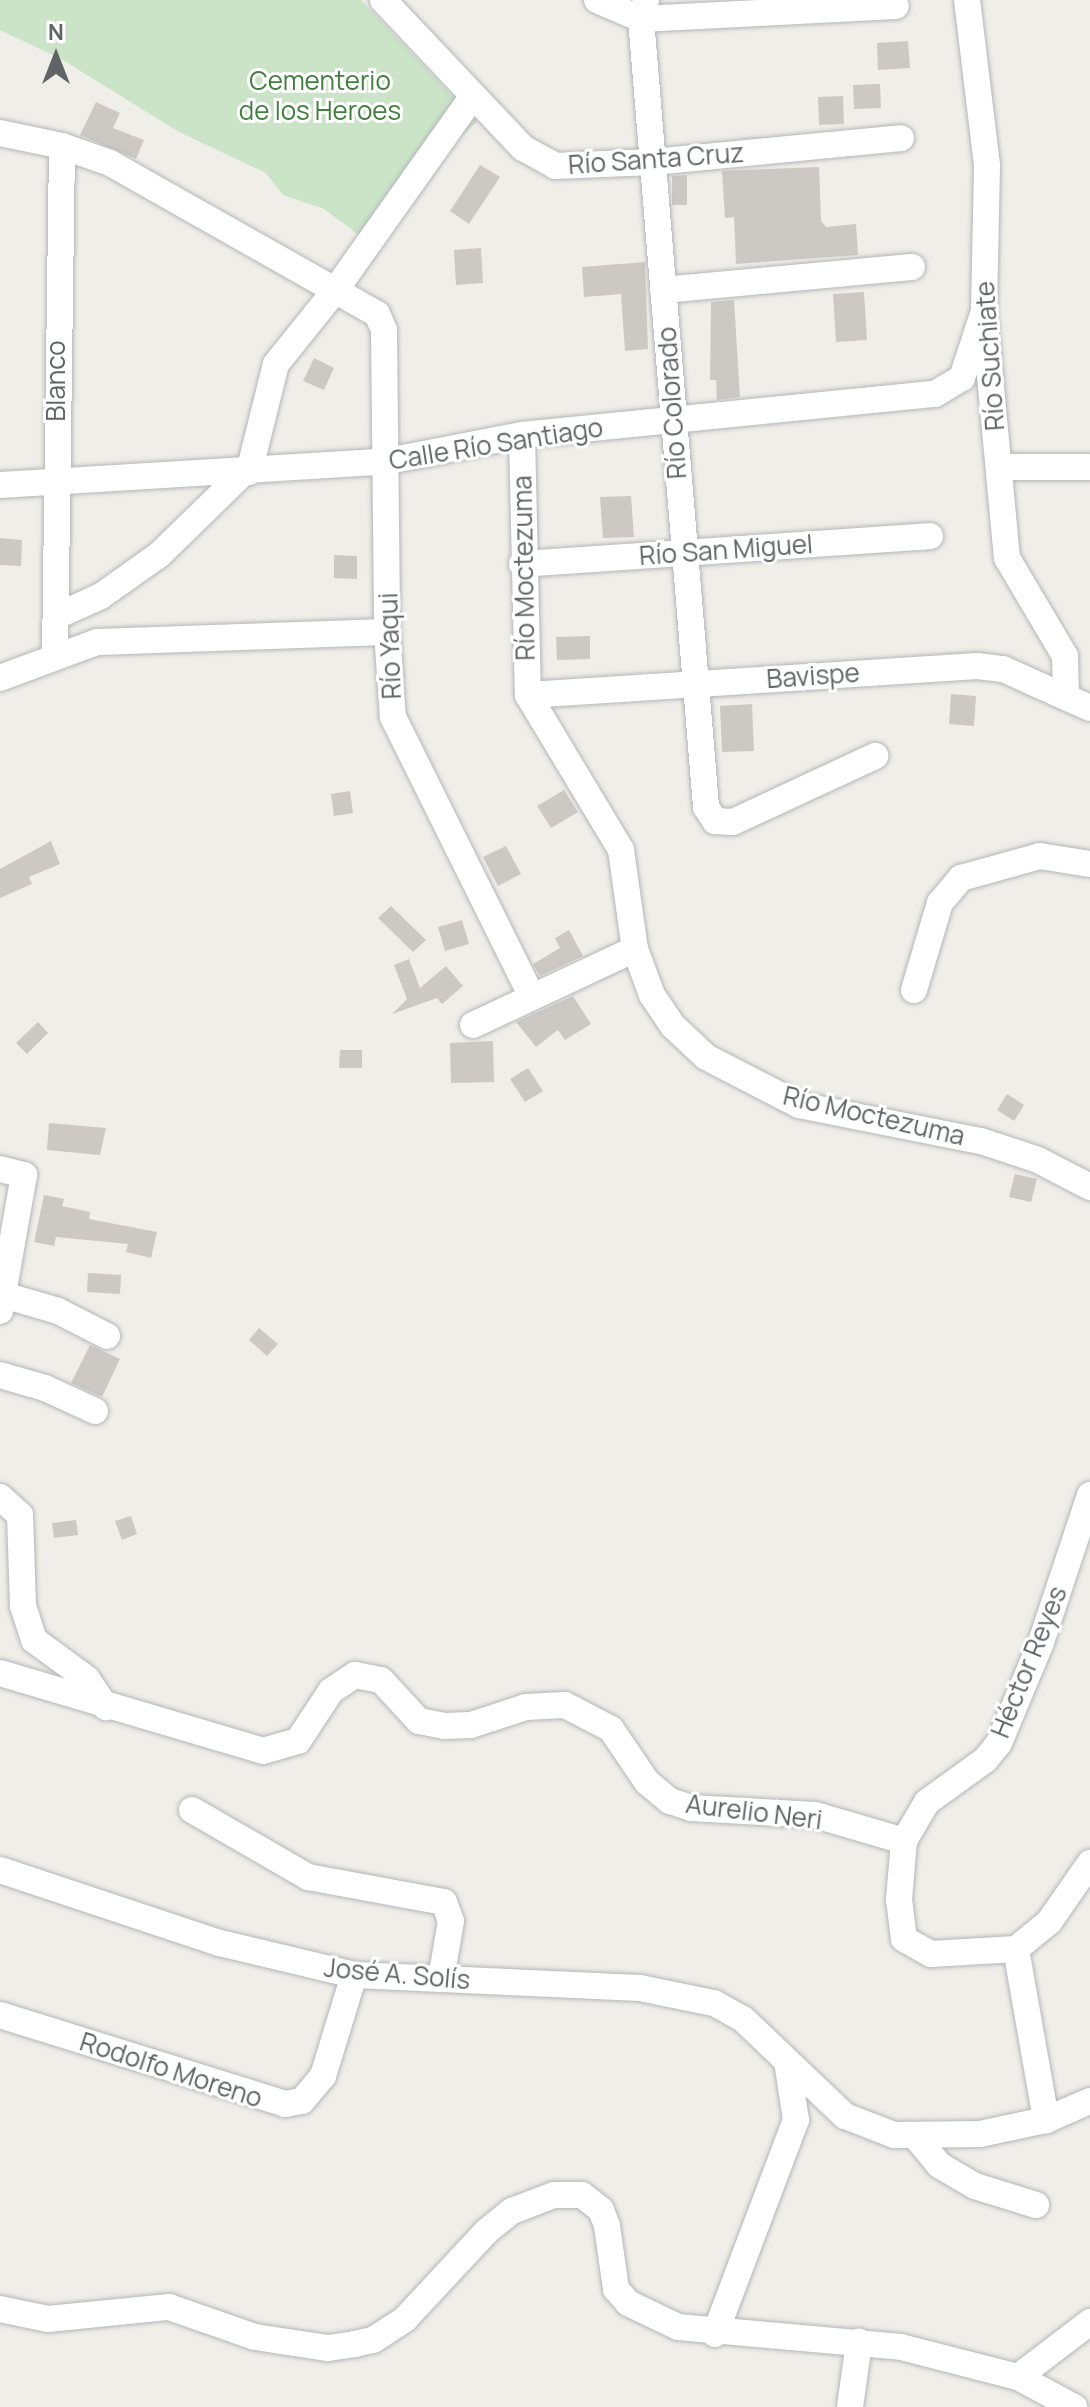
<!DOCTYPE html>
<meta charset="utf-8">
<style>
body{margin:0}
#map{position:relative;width:1090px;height:2407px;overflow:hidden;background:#f0eee9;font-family:Manrope,sans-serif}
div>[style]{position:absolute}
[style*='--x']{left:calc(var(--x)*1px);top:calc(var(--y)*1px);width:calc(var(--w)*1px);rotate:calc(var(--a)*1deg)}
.green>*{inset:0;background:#cbe4c8}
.building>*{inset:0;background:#ccc9c5}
.roads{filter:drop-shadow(0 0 2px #b3b6b9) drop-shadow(0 0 2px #b3b6b9)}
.minor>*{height:26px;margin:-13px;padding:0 13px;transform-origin:13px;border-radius:13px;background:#fff}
span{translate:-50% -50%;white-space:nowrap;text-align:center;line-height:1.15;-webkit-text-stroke:6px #fff;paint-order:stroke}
.park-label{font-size:26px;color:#427f3f}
.street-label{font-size:26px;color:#606467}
.north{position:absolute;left:16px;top:16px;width:80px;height:80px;-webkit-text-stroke:6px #fff;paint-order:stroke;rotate:0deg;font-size:22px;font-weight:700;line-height:32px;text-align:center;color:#606467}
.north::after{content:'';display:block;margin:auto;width:28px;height:36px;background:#606467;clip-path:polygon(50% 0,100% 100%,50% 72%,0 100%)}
</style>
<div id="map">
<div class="green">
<div style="clip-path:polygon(0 0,361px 0,477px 122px,407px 183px,363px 238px,324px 209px,283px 195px,266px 173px,179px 132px,61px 59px,0 30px)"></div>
</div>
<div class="building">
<div style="clip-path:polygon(908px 41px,910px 68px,878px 70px,877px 43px)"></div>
<div style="clip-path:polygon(880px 84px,881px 108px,854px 109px,853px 85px)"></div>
<div style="clip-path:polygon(843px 96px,844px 124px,819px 125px,818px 97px)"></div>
<div style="clip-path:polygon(96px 102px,120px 113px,113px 128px,144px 140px,136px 159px,80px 135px)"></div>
<div style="clip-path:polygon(480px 165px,500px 177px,469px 224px,450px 211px)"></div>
<div style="clip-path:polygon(819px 167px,821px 221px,826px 227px,856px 224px,858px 255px,736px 264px,734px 217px,725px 218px,722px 171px)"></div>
<div style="clip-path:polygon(687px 175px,687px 205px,672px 205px,672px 176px)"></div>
<div style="clip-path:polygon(481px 248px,483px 283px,456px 285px,454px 250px)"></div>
<div style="clip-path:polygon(645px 262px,648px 349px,625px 351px,621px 294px,584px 297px,582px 267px)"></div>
<div style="clip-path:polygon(864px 292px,867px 340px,836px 342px,833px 294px)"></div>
<div style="clip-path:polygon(734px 300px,740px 397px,717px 400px,716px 380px,710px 380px,711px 302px)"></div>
<div style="clip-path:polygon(314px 358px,334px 368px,324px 390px,303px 381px)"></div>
<div style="clip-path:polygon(631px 496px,634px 537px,603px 538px,600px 497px)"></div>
<div style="clip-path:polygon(0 538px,22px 540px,21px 566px,0 565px)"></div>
<div style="clip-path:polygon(334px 555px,357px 556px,357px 579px,334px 578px)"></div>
<div style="clip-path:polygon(590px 636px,590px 659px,557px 660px,556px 637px)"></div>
<div style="clip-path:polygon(951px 694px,976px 696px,974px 726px,949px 724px)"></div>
<div style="clip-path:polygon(752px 704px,754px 751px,722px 752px,720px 706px)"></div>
<div style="clip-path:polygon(564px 790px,578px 812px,551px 828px,537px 806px)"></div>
<div style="clip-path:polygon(350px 791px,353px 813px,334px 816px,331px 794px)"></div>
<div style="clip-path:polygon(51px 841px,60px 864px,29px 877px,32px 884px,0 898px,0 869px)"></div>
<div style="clip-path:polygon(506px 846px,521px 874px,498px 886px,483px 857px)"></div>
<div style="clip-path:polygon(391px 906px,426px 940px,413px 952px,378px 918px)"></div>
<div style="clip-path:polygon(462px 920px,469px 944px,445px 951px,438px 927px)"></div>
<div style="clip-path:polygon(569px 930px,583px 956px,540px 976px,533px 964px,560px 948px,555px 938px)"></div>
<div style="clip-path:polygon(409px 959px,420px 988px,446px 966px,463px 986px,442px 1004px,437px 998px,392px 1014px,407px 999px,394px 965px)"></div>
<div style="clip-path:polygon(573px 996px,591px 1024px,565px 1040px,558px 1030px,536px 1047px,516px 1022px)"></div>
<div style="clip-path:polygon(38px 1022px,48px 1033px,27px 1054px,16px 1043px)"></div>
<div style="clip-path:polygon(493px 1041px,494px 1082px,451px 1083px,450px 1043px)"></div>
<div style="clip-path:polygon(340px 1050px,362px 1050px,362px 1068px,339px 1068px)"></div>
<div style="clip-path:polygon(528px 1068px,543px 1091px,525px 1102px,510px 1079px)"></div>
<div style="clip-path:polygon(1007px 1094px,1024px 1105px,1014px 1121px,997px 1110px)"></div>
<div style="clip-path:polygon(49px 1123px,106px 1128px,100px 1155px,47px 1150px)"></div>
<div style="clip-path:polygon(1015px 1174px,1037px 1179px,1031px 1202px,1009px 1197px)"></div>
<div style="clip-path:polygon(44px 1195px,64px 1199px,62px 1206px,90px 1212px,89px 1219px,157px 1232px,151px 1258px,126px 1252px,128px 1244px,56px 1237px,54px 1246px,34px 1242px)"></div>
<div style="clip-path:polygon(88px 1273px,121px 1275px,120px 1294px,87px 1292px)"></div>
<div style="clip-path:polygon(259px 1328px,278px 1344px,267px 1356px,249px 1340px)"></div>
<div style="clip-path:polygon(90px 1345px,120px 1359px,102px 1397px,71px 1383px)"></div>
<div style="clip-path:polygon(131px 1516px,137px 1534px,122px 1540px,115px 1521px)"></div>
<div style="clip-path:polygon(76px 1520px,78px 1535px,54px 1538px,52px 1523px)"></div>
</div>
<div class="roads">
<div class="minor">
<div style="--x:383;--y:0;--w:204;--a:46.6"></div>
<div style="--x:523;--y:148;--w:37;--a:29"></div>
<div style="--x:555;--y:166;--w:98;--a:-2.3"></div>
<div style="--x:653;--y:162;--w:249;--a:-5.5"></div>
<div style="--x:597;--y:0;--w:48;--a:23.4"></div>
<div style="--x:641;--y:19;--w:255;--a:-2.9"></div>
<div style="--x:646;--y:0;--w:20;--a:105"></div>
<div style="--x:641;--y:19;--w:791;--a:85.28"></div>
<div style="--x:706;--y:807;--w:17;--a:57"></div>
<div style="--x:715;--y:821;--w:18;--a:3"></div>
<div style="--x:733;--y:822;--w:157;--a:-24.9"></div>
<div style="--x:967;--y:0;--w:167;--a:83.1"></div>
<div style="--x:987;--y:166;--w:145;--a:91.2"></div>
<div style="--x:984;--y:311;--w:248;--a:84.7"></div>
<div style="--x:1007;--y:558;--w:114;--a:59.4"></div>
<div style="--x:1065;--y:656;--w:41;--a:88.6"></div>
<div style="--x:0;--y:133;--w:63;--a:11.8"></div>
<div style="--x:62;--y:146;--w:51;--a:19.5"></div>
<div style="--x:110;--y:163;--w:307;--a:29.5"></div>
<div style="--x:377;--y:314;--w:17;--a:66"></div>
<div style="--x:384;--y:330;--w:302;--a:89.4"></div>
<div style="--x:387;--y:632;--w:85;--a:86"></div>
<div style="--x:393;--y:717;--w:310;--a:63.6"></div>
<div style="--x:663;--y:290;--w:250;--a:-5.3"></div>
<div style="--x:522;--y:435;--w:260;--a:88.7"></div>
<div style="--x:528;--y:695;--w:181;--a:59"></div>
<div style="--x:621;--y:850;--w:100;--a:82"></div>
<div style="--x:635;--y:949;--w:49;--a:69.7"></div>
<div style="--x:652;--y:995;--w:37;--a:56"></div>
<div style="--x:673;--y:1026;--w:45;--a:43.2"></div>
<div style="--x:706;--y:1057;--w:105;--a:27.3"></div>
<div style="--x:799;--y:1105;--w:186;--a:11.2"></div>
<div style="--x:981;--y:1141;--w:60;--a:18.4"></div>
<div style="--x:1038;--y:1160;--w:59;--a:27.4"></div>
<div style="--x:999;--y:467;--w:91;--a:0"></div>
<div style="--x:249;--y:472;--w:111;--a:-76"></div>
<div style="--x:276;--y:364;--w:97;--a:-51.2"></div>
<div style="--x:337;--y:288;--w:235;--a:-54.7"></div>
<div style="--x:0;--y:485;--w:389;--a:-3.5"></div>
<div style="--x:388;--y:461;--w:136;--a:-11"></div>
<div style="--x:522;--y:435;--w:415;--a:-5.7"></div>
<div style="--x:935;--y:394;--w:31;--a:-31"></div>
<div style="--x:962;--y:378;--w:71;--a:-71.8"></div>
<div style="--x:522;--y:564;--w:409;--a:-3.9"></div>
<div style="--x:57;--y:616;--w:48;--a:-24.4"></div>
<div style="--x:101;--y:596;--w:72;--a:-35.4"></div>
<div style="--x:160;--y:554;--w:117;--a:-44.3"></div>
<div style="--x:55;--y:656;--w:510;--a:-89.21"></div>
<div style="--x:0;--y:678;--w:103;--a:-20.4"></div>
<div style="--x:97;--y:642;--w:290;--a:-2"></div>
<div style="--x:528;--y:695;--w:450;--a:-3.7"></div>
<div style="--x:977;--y:666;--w:26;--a:7"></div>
<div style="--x:1003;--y:669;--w:95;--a:24.1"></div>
<div style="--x:914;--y:990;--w:91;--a:-73.4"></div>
<div style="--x:940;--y:903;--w:33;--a:-50"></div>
<div style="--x:961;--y:878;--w:82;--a:-15.6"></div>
<div style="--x:1040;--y:856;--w:51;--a:9.1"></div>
<div style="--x:473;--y:1025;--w:179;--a:-25.1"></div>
<div style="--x:0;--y:1169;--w:25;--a:14"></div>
<div style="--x:24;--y:1175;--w:138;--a:100"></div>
<div style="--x:0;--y:1294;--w:60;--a:16.3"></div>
<div style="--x:58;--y:1311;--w:55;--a:27"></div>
<div style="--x:0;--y:1375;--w:47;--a:16.1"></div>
<div style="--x:45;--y:1388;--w:55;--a:24.7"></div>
<div style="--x:1090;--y:1495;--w:158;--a:108.4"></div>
<div style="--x:1040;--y:1645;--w:106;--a:112.7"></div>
<div style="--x:999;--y:1743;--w:22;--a:129"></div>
<div style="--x:985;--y:1760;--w:72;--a:144.1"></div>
<div style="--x:927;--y:1802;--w:45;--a:120.5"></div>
<div style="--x:904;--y:1841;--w:58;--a:94.9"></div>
<div style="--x:899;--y:1899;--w:40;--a:82.9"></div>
<div style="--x:904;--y:1939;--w:31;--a:29"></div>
<div style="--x:931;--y:1954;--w:85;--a:-3.4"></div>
<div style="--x:1016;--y:1949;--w:43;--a:-39.3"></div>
<div style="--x:1049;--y:1922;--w:72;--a:-55.2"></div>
<div style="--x:0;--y:1497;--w:27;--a:42"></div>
<div style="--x:20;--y:1515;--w:91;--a:88.1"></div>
<div style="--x:23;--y:1606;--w:36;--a:72"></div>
<div style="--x:34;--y:1640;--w:66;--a:36.3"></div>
<div style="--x:87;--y:1679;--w:34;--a:56"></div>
<div style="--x:0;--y:1673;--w:274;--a:16.5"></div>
<div style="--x:263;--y:1751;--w:36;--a:-16"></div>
<div style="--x:298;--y:1741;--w:60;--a:-56.6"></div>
<div style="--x:331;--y:1691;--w:29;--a:-34"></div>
<div style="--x:355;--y:1675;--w:26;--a:11"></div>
<div style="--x:381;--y:1680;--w:56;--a:47.2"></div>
<div style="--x:419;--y:1721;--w:25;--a:11"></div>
<div style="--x:444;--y:1726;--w:27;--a:-2"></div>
<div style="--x:471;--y:1725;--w:58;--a:-18.1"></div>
<div style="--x:526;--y:1707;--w:39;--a:-3"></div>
<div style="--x:565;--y:1705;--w:52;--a:27.6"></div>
<div style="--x:611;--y:1729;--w:64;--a:55.8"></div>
<div style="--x:647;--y:1782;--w:30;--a:40"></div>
<div style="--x:670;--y:1801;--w:22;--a:18"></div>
<div style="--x:691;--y:1808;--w:124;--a:3.2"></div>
<div style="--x:815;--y:1815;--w:93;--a:16.3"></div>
<div style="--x:192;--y:1810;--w:134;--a:30"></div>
<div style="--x:308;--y:1877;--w:138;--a:10.4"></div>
<div style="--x:444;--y:1902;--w:20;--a:70"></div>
<div style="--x:451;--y:1921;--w:59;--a:99.8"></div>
<div style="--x:0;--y:1870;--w:232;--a:18.4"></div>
<div style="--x:220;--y:1943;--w:138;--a:13.4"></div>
<div style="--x:354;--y:1975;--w:286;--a:2.6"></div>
<div style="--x:640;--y:1988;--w:76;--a:11.5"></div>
<div style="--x:714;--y:2003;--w:33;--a:29"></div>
<div style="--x:743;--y:2019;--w:141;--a:43.6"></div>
<div style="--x:845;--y:2116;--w:53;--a:21.2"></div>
<div style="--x:894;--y:2135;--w:86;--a:-0.7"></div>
<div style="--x:980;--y:2134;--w:67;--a:-12"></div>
<div style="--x:1046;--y:2120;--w:48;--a:-23.4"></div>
<div style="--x:1016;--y:1949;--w:174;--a:80"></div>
<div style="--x:0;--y:2015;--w:299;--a:17.3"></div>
<div style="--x:285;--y:2104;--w:17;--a:-10"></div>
<div style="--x:302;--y:2101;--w:33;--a:-50"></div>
<div style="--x:323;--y:2076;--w:106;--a:-72.9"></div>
<div style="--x:915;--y:2136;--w:38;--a:50"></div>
<div style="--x:939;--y:2165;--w:42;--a:30.3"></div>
<div style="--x:975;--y:2186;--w:64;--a:17.3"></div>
<div style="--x:0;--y:2309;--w:49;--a:11.8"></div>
<div style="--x:48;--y:2319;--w:122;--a:-5.7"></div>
<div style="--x:169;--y:2307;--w:91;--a:19.2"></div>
<div style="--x:255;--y:2337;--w:74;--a:8.6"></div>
<div style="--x:328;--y:2348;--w:27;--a:-8"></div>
<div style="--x:355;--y:2344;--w:18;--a:-13"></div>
<div style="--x:373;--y:2340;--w:38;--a:-33"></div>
<div style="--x:405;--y:2319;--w:120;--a:-47"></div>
<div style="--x:487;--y:2231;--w:32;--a:-39"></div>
<div style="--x:512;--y:2211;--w:45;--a:-20.9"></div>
<div style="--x:554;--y:2195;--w:28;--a:0"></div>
<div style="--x:582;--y:2195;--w:24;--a:38"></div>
<div style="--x:601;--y:2210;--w:17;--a:69"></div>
<div style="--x:607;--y:2226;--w:64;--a:81.9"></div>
<div style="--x:616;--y:2289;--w:18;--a:49"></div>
<div style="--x:628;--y:2303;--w:55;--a:25.6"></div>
<div style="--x:678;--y:2327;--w:224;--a:5.1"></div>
<div style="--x:901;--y:2347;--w:121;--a:14.4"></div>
<div style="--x:1018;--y:2377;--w:64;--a:28.2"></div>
<div style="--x:715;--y:2334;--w:229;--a:-69.3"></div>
<div style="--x:796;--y:2120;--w:60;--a:-98.7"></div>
<div style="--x:1018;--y:2377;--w:91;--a:-37.4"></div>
<div style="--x:850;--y:2407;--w:66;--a:-82.1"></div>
</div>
</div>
<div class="park-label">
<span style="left:320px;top:96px">Cementerio<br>de los Heroes</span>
</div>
<div class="street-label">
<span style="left:656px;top:159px;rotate:-4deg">Río Santa Cruz</span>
<span style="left:990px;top:356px;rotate:-94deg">Río Suchiate</span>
<span style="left:56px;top:381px;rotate:-90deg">Blanco</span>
<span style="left:672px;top:403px;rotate:-94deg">Río Colorado</span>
<span style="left:496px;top:444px;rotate:-9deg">Calle Río Santiago</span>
<span style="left:726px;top:550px;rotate:-4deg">Río San Miguel</span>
<span style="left:524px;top:568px;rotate:-91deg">Río Moctezuma</span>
<span style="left:390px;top:646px;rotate:-92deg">Río Yaqui</span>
<span style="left:813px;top:676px;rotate:-4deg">Bavispe</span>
<span style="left:874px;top:1116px;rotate:13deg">Río Moctezuma</span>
<span style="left:1029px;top:1662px;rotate:-68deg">Héctor Reyes</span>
<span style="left:754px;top:1812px;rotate:7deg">Aurelio Neri</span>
<span style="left:397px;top:1974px;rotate:5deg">José A. Solís</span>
<span style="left:171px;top:2070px;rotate:18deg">Rodolfo Moreno</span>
</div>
<div class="north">N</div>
</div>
